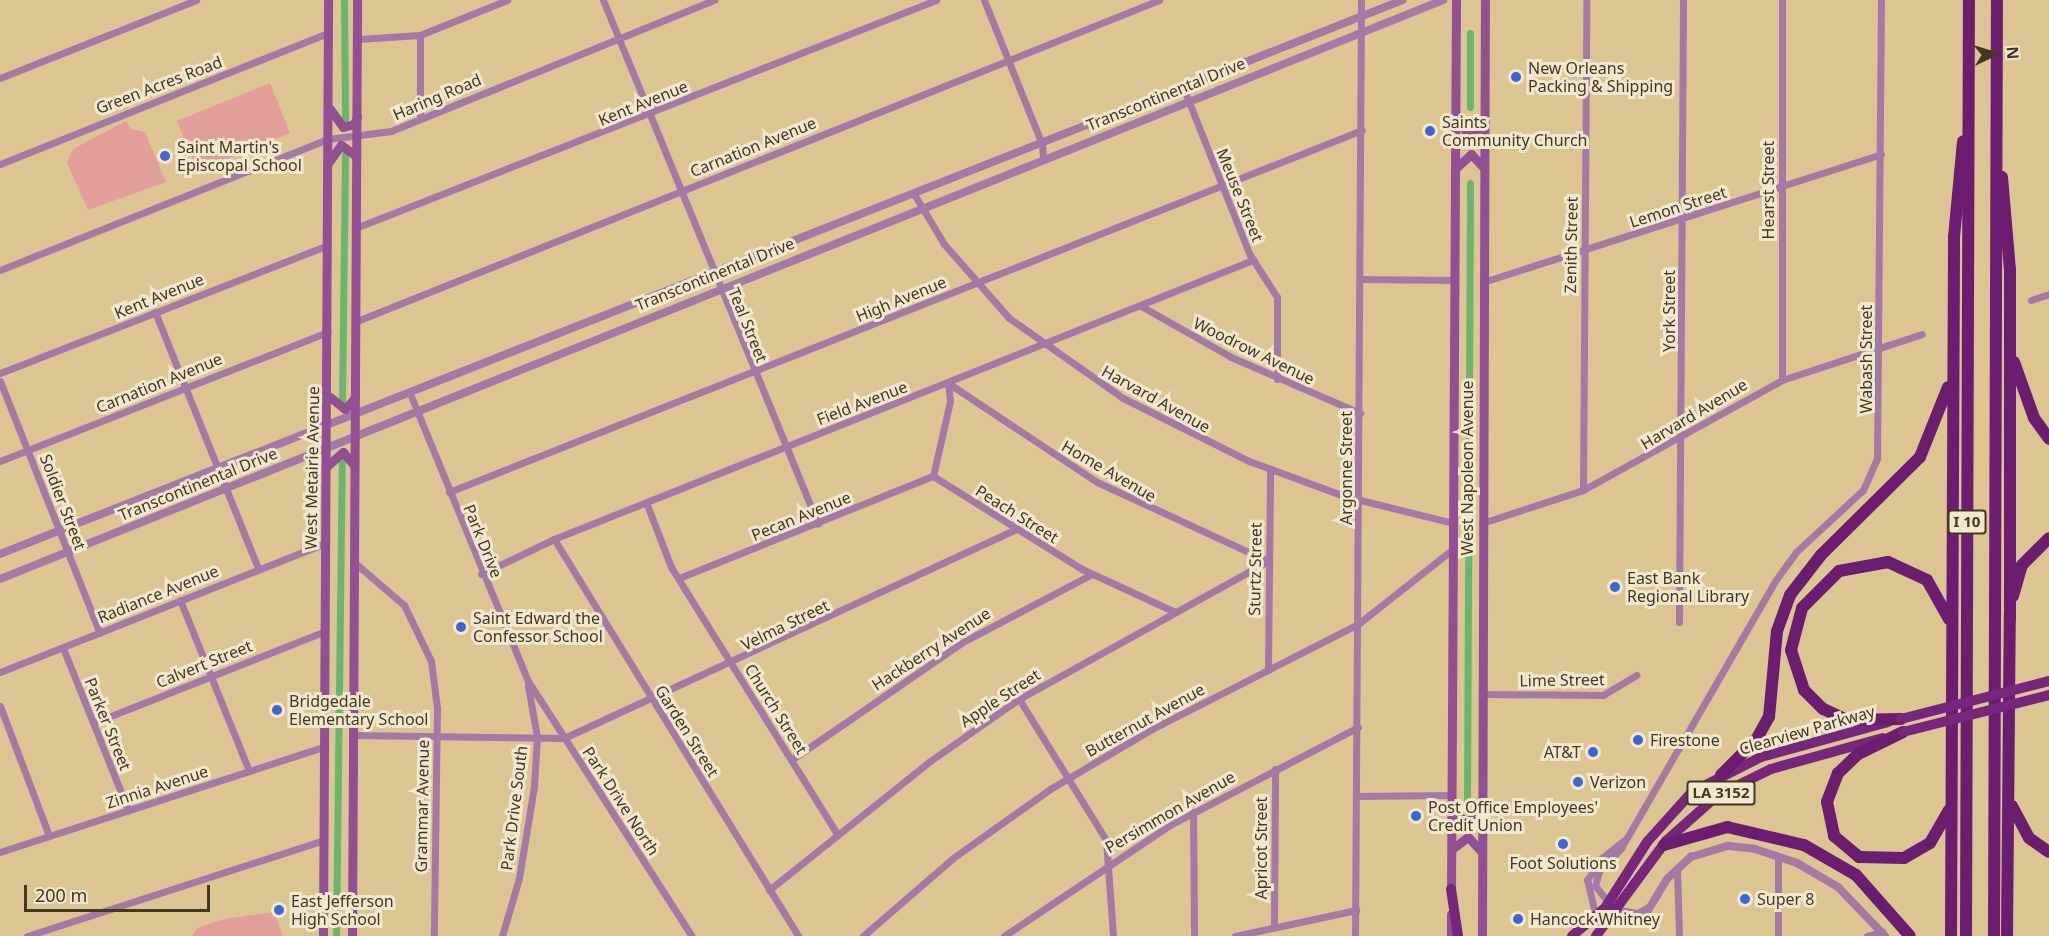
<!DOCTYPE html>
<style>
body{margin:0}
#map{position:relative;width:2049px;height:936px;overflow:hidden;background:#ddc593;font-family:"Noto Sans",sans-serif}
div>[style]{position:absolute}
[style*='--x']{left:calc(var(--x)*1px);top:calc(var(--y)*1px);width:calc(var(--w)*1px);rotate:calc(var(--a)*1deg)}
.green>*{inset:0;background:#e29f99}
.canal>*{height:7px;margin:-3.5px;padding:0 3.5px;transform-origin:3.5px;border-radius:3.5px;background:#6bb66f}
.minor>*{height:7px;margin:-3.5px;padding:0 3.5px;transform-origin:3.5px;border-radius:3.5px;background:#a579a6}
.tertiary>*{height:8px;margin:-4px;padding:0 4px;transform-origin:4px;border-radius:4px;background:#a579a6}
.secondary>*{height:9px;margin:-4.5px;padding:0 4.5px;transform-origin:4.5px;border-radius:4.5px;background:#915094}
.trunk>*{height:10px;margin:-5px;padding:0 5px;transform-origin:5px;border-radius:5px;background:#76267b}
.motorway>*{height:12px;margin:-6px;padding:0 6px;transform-origin:6px;border-radius:6px;background:#6b1d70}
.trunk-bridge>*{height:10px;margin:-5px;padding:0 5px;transform-origin:5px;border-radius:5px;background:#76267b}
.dots>*{width:16px;height:16px;translate:-50% -50%;box-sizing:border-box;border:3px solid #f3e7ce;border-radius:50%}
span{translate:-50% -50%;white-space:nowrap;text-align:center;line-height:1.15;-webkit-text-stroke:6px #f3e7ce;paint-order:stroke}
.shield-label span{padding:2px 4px;background:#f3e7ce;border:2px solid;border-radius:4px;-webkit-text-stroke-width:0}
.shield-label{font-size:15px;color:#423824;font-weight:700}
.poi-label{font-size:16px;color:#423824}
.left{translate:0 -50%;text-align:left}
.right{translate:-100% -50%;text-align:right}
.street-label{font-size:16px;color:#423824}
.north{position:absolute;left:1965px;top:24px;width:60px;height:60px;-webkit-text-stroke:4px #f3e7ce;paint-order:stroke;rotate:86deg;font-size:16px;font-weight:700;line-height:24px;text-align:center;color:#423824}
.north::after{content:'';display:block;margin:auto;width:21px;height:27px;background:#423824;clip-path:polygon(50% 0,100% 100%,50% 72%,0 100%)}
.scale{position:absolute;left:24px;top:885px;width:186px;height:27px;box-sizing:border-box;border:3px solid #423824;border-top:0;padding-left:8px;font-size:18px;line-height:21px;white-space:nowrap;color:#423824;-webkit-text-stroke:4px #f3e7ce;paint-order:stroke}
</style>
<div id="map">
<div class="green">
<div style="clip-path:polygon(270px 83px,290px 133px,197px 171px,177px 121px)"></div>
<div style="clip-path:polygon(126px 121px,131px 129px,145px 132px,166px 182px,88px 210px,67px 163px,73px 149px)"></div>
<div style="clip-path:polygon(274px 912px,283px 936px,192px 936px,197px 928px,224px 919px)"></div>
</div>
<div class="canal">
<div style="--x:344;--y:0;--w:119;--a:89.5"></div>
<div style="--x:1470;--y:107;--w:74;--a:-90"></div>
<div style="--x:342;--y:402;--w:247;--a:-89.3"></div>
<div style="--x:1467;--y:801;--w:618;--a:-89.72"></div>
<div style="--x:336;--y:936;--w:477;--a:-89.3"></div>
</div>
<div class="minor">
<div style="--x:603;--y:0;--w:566;--a:67.69"></div>
<div style="--x:984;--y:0;--w:155;--a:68.1"></div>
<div style="--x:1042;--y:144;--w:15;--a:86"></div>
<div style="--x:1782;--y:0;--w:380;--a:90"></div>
<div style="--x:358;--y:39;--w:62;--a:-3.7"></div>
<div style="--x:420;--y:35;--w:94;--a:-21.9"></div>
<div style="--x:0;--y:78;--w:211;--a:-21.7"></div>
<div style="--x:1183;--y:87;--w:181;--a:68.3"></div>
<div style="--x:1250;--y:255;--w:50;--a:57.3"></div>
<div style="--x:1277;--y:297;--w:82;--a:90"></div>
<div style="--x:420;--y:117;--w:82;--a:-90"></div>
<div style="--x:0;--y:164;--w:353;--a:-21.8"></div>
<div style="--x:914;--y:194;--w:58;--a:59"></div>
<div style="--x:944;--y:244;--w:98;--a:48.7"></div>
<div style="--x:1009;--y:318;--w:139;--a:35.1"></div>
<div style="--x:1123;--y:398;--w:141;--a:26.6"></div>
<div style="--x:1249;--y:461;--w:101;--a:20.2"></div>
<div style="--x:1344;--y:496;--w:112;--a:13.9"></div>
<div style="--x:358;--y:227;--w:621;--a:-21.44"></div>
<div style="--x:0;--y:270;--w:353;--a:-21.8"></div>
<div style="--x:328;--y:139;--w:64;--a:-7.2"></div>
<div style="--x:391;--y:131;--w:349;--a:-22.1"></div>
<div style="--x:1360;--y:279;--w:94;--a:0.6"></div>
<div style="--x:1483;--y:282;--w:418;--a:-17.8"></div>
<div style="--x:2031;--y:300;--w:19;--a:-18"></div>
<div style="--x:1141;--y:306;--w:103;--a:29.5"></div>
<div style="--x:1231;--y:357;--w:141;--a:23.5"></div>
<div style="--x:155;--y:312;--w:276;--a:68.1"></div>
<div style="--x:357;--y:321;--w:864;--a:-21.81"></div>
<div style="--x:0;--y:373;--w:352;--a:-21.3"></div>
<div style="--x:0;--y:381;--w:271;--a:68.4"></div>
<div style="--x:948;--y:383;--w:179;--a:33.6"></div>
<div style="--x:1097;--y:482;--w:188;--a:24.8"></div>
<div style="--x:411;--y:396;--w:308;--a:67.7"></div>
<div style="--x:528;--y:681;--w:303;--a:57.3"></div>
<div style="--x:0;--y:461;--w:352;--a:-21.5"></div>
<div style="--x:933;--y:476;--w:176;--a:32"></div>
<div style="--x:1082;--y:569;--w:102;--a:24.8"></div>
<div style="--x:933;--y:476;--w:77;--a:-77.2"></div>
<div style="--x:950;--y:401;--w:18;--a:-96"></div>
<div style="--x:1583;--y:490;--w:490;--a:-89.6"></div>
<div style="--x:449;--y:492;--w:982;--a:-21.63"></div>
<div style="--x:646;--y:502;--w:70;--a:69"></div>
<div style="--x:671;--y:567;--w:314;--a:58.1"></div>
<div style="--x:1482;--y:523;--w:106;--a:-18.1"></div>
<div style="--x:1583;--y:490;--w:227;--a:-28.9"></div>
<div style="--x:1782;--y:380;--w:147;--a:-18.2"></div>
<div style="--x:554;--y:539;--w:466;--a:58.4"></div>
<div style="--x:355;--y:563;--w:65;--a:40.6"></div>
<div style="--x:404;--y:605;--w:62;--a:64.3"></div>
<div style="--x:431;--y:661;--w:47;--a:82.7"></div>
<div style="--x:437;--y:708;--w:228;--a:90.8"></div>
<div style="--x:481;--y:574;--w:81;--a:-25.6"></div>
<div style="--x:554;--y:539;--w:753;--a:-21.76"></div>
<div style="--x:679;--y:578;--w:274;--a:-21.9"></div>
<div style="--x:180;--y:600;--w:184;--a:68"></div>
<div style="--x:1679;--y:622;--w:622;--a:-89.63"></div>
<div style="--x:63;--y:648;--w:175;--a:68.1"></div>
<div style="--x:1268;--y:670;--w:201;--a:-89.4"></div>
<div style="--x:0;--y:672;--w:351;--a:-21.6"></div>
<div style="--x:1482;--y:694;--w:121;--a:0.5"></div>
<div style="--x:1603;--y:695;--w:39;--a:-31"></div>
<div style="--x:1019;--y:699;--w:166;--a:58.3"></div>
<div style="--x:1106;--y:840;--w:96;--a:85.8"></div>
<div style="--x:0;--y:706;--w:139;--a:69.3"></div>
<div style="--x:93;--y:723;--w:250;--a:-21.6"></div>
<div style="--x:353;--y:735;--w:211;--a:0.8"></div>
<div style="--x:564;--y:738;--w:497;--a:-24.8"></div>
<div style="--x:791;--y:760;--w:206;--a:-34.5"></div>
<div style="--x:961;--y:643;--w:148;--a:-27.8"></div>
<div style="--x:1357;--y:796;--w:95;--a:-0.6"></div>
<div style="--x:1193;--y:812;--w:124;--a:89.5"></div>
<div style="--x:0;--y:852;--w:340;--a:-18"></div>
<div style="--x:1677;--y:868;--w:68;--a:88.3"></div>
<div style="--x:769;--y:890;--w:206;--a:-38.7"></div>
<div style="--x:930;--y:761;--w:108;--a:-34.9"></div>
<div style="--x:1019;--y:699;--w:285;--a:-29"></div>
<div style="--x:1609;--y:903;--w:22;--a:-129"></div>
<div style="--x:1595;--y:886;--w:16;--a:-75"></div>
<div style="--x:1599;--y:871;--w:32;--a:-46"></div>
<div style="--x:1621;--y:848;--w:308;--a:-60"></div>
<div style="--x:1775;--y:581;--w:36;--a:-54"></div>
<div style="--x:1796;--y:552;--w:91;--a:-42.8"></div>
<div style="--x:1863;--y:490;--w:35;--a:-66"></div>
<div style="--x:1877;--y:458;--w:458;--a:-89.5"></div>
<div style="--x:1596;--y:918;--w:39;--a:-103"></div>
<div style="--x:1587;--y:880;--w:27;--a:-56"></div>
<div style="--x:1602;--y:858;--w:28;--a:-39"></div>
<div style="--x:1274;--y:927;--w:158;--a:-89.6"></div>
<div style="--x:27;--y:936;--w:312;--a:-17.9"></div>
<div style="--x:502;--y:936;--w:60;--a:-73.7"></div>
<div style="--x:519;--y:878;--w:93;--a:-80.7"></div>
<div style="--x:534;--y:786;--w:49;--a:-86.5"></div>
<div style="--x:537;--y:737;--w:52;--a:-100"></div>
<div style="--x:863;--y:936;--w:119;--a:-40.9"></div>
<div style="--x:953;--y:858;--w:119;--a:-35.4"></div>
<div style="--x:1050;--y:789;--w:118;--a:-30.5"></div>
<div style="--x:1152;--y:729;--w:231;--a:-27"></div>
<div style="--x:1358;--y:624;--w:121;--a:-38.3"></div>
<div style="--x:1004;--y:936;--w:200;--a:-33.8"></div>
<div style="--x:1170;--y:825;--w:212;--a:-27.5"></div>
<div style="--x:1235;--y:936;--w:124;--a:-12.1"></div>
<div style="--x:1355;--y:936;--w:936;--a:-89.63"></div>
<div style="--x:1778;--y:936;--w:80;--a:-90"></div>
<div style="--x:1867;--y:936;--w:16;--a:-15"></div>
</div>
<div class="tertiary">
<div style="--x:0;--y:554;--w:1508;--a:-21.55"></div>
<div style="--x:0;--y:579;--w:1555;--a:-21.86"></div>
<div style="--x:1649;--y:908;--w:13;--a:151"></div>
<div style="--x:1638;--y:914;--w:19;--a:-171"></div>
<div style="--x:1619;--y:911;--w:14;--a:54"></div>
<div style="--x:1627;--y:922;--w:13;--a:-4"></div>
<div style="--x:1640;--y:921;--w:6;--a:-45"></div>
<div style="--x:1644;--y:917;--w:44;--a:-58.8"></div>
<div style="--x:1667;--y:879;--w:33;--a:-43"></div>
<div style="--x:1691;--y:857;--w:39;--a:-17"></div>
<div style="--x:1728;--y:846;--w:27;--a:6"></div>
<div style="--x:1755;--y:849;--w:44;--a:18.4"></div>
<div style="--x:1797;--y:863;--w:48;--a:30.3"></div>
<div style="--x:1838;--y:887;--w:68;--a:46.2"></div>
</div>
<div class="secondary">
<div style="--x:330;--y:109;--w:22;--a:54"></div>
<div style="--x:343;--y:127;--w:11;--a:-15"></div>
<div style="--x:354;--y:124;--w:8;--a:-67"></div>
<div style="--x:1457;--y:117;--w:21;--a:59"></div>
<div style="--x:1468;--y:135;--w:19;--a:-32"></div>
<div style="--x:328;--y:163;--w:22;--a:-54"></div>
<div style="--x:341;--y:145;--w:19;--a:36"></div>
<div style="--x:1455;--y:169;--w:22;--a:-43"></div>
<div style="--x:1471;--y:154;--w:18;--a:47"></div>
<div style="--x:330;--y:397;--w:19;--a:39"></div>
<div style="--x:345;--y:409;--w:15;--a:-48"></div>
<div style="--x:328;--y:465;--w:20;--a:-41"></div>
<div style="--x:343;--y:452;--w:17;--a:50"></div>
<div style="--x:1452;--y:808;--w:21;--a:47"></div>
<div style="--x:1466;--y:823;--w:20;--a:-41"></div>
<div style="--x:1452;--y:849;--w:20;--a:-37"></div>
<div style="--x:1468;--y:837;--w:19;--a:47"></div>
<div style="--x:1451;--y:895;--w:895;--a:-89.68"></div>
<div style="--x:323;--y:936;--w:936;--a:-89.69"></div>
<div style="--x:352;--y:936;--w:936;--a:-89.69"></div>
<div style="--x:1451;--y:936;--w:22;--a:-90"></div>
<div style="--x:1482;--y:936;--w:936;--a:-89.82"></div>
</div>
<div class="trunk">
<div style="--x:1451;--y:889;--w:48;--a:81.5"></div>
<div style="--x:1572;--y:936;--w:43;--a:-40.3"></div>
<div style="--x:1605;--y:908;--w:78;--a:-57.5"></div>
<div style="--x:1647;--y:842;--w:67;--a:-48"></div>
<div style="--x:1692;--y:792;--w:77;--a:-26.9"></div>
<div style="--x:1761;--y:757;--w:132;--a:-15.4"></div>
<div style="--x:1596;--y:936;--w:118;--a:-53.6"></div>
<div style="--x:1666;--y:841;--w:69;--a:-41.5"></div>
<div style="--x:1718;--y:795;--w:59;--a:-26.1"></div>
<div style="--x:1771;--y:769;--w:116;--a:-15.5"></div>
</div>
<div class="motorway">
<div style="--x:2002;--y:177;--w:93;--a:85.1"></div>
<div style="--x:2010;--y:270;--w:349;--a:90"></div>
<div style="--x:2014;--y:362;--w:59;--a:70.3"></div>
<div style="--x:2034;--y:418;--w:26;--a:54"></div>
<div style="--x:2013;--y:596;--w:32;--a:-74"></div>
<div style="--x:2022;--y:565;--w:38;--a:-45"></div>
<div style="--x:1901;--y:719;--w:54;--a:178.9"></div>
<div style="--x:1847;--y:720;--w:26;--a:-155"></div>
<div style="--x:1823;--y:709;--w:27;--a:-135"></div>
<div style="--x:1804;--y:690;--w:42;--a:-108"></div>
<div style="--x:1791;--y:650;--w:43;--a:-75.3"></div>
<div style="--x:1802;--y:608;--w:52;--a:-45"></div>
<div style="--x:1839;--y:571;--w:50;--a:-10.4"></div>
<div style="--x:1888;--y:562;--w:43;--a:24.8"></div>
<div style="--x:1927;--y:580;--w:45;--a:60.6"></div>
<div style="--x:1903;--y:732;--w:50;--a:153.9"></div>
<div style="--x:1858;--y:754;--w:28;--a:136"></div>
<div style="--x:1838;--y:773;--w:31;--a:111"></div>
<div style="--x:1827;--y:802;--w:35;--a:78"></div>
<div style="--x:1834;--y:836;--w:33;--a:40"></div>
<div style="--x:1859;--y:857;--w:45;--a:1.3"></div>
<div style="--x:1904;--y:858;--w:30;--a:-30"></div>
<div style="--x:1930;--y:843;--w:38;--a:-60"></div>
<div style="--x:1721;--y:775;--w:49;--a:-45"></div>
<div style="--x:1756;--y:740;--w:26;--a:-61"></div>
<div style="--x:1769;--y:717;--w:86;--a:-84.7"></div>
<div style="--x:1777;--y:631;--w:38;--a:-70"></div>
<div style="--x:1790;--y:595;--w:51;--a:-52.2"></div>
<div style="--x:1821;--y:555;--w:139;--a:-44.7"></div>
<div style="--x:1920;--y:457;--w:75;--a:-68.2"></div>
<div style="--x:2012;--y:806;--w:36;--a:62"></div>
<div style="--x:2029;--y:838;--w:24;--a:35"></div>
<div style="--x:1664;--y:845;--w:66;--a:-15.9"></div>
<div style="--x:1727;--y:827;--w:79;--a:13.2"></div>
<div style="--x:1804;--y:845;--w:60;--a:30"></div>
<div style="--x:1856;--y:875;--w:81;--a:48.5"></div>
<div style="--x:1951;--y:936;--w:699;--a:-89.75"></div>
<div style="--x:1954;--y:237;--w:96;--a:-84.6"></div>
<div style="--x:1966;--y:936;--w:936;--a:-89.82"></div>
<div style="--x:1994;--y:936;--w:936;--a:-89.82"></div>
<div style="--x:2007;--y:936;--w:323;--a:-89.5"></div>
</div>
<div class="trunk-bridge">
<div style="--x:1901;--y:719;--w:153;--a:-14.4"></div>
<div style="--x:1903;--y:732;--w:151;--a:-14.2"></div>
</div>
<div class="dots">
<div style="left:1516px;top:77px;background:#3b66d6"></div>
<div style="left:1430px;top:131px;background:#3b66d6"></div>
<div style="left:165px;top:156px;background:#3b66d6"></div>
<div style="left:1615px;top:587px;background:#3b66d6"></div>
<div style="left:461px;top:627px;background:#3b66d6"></div>
<div style="left:277px;top:710px;background:#3b66d6"></div>
<div style="left:1638px;top:740px;background:#3b66d6"></div>
<div style="left:1593px;top:752px;background:#3b66d6"></div>
<div style="left:1578px;top:782px;background:#3b66d6"></div>
<div style="left:1416px;top:816px;background:#3b66d6"></div>
<div style="left:1563px;top:844px;background:#3b66d6"></div>
<div style="left:1745px;top:899px;background:#3b66d6"></div>
<div style="left:279px;top:910px;background:#3b66d6"></div>
<div style="left:1518px;top:919px;background:#3b66d6"></div>
</div>
<div class="shield-label">
<span style="left:1967px;top:522px">I 10</span>
<span style="left:1721px;top:793px">LA 3152</span>
</div>
<div class="poi-label">
<span class="left" style="left:1528px;top:77px">New Orleans<br>Packing &amp; Shipping</span>
<span class="left" style="left:1442px;top:131px">Saints<br>Community Church</span>
<span class="left" style="left:177px;top:156px">Saint Martin's<br>Episcopal School</span>
<span class="left" style="left:1627px;top:587px">East Bank<br>Regional Library</span>
<span class="left" style="left:473px;top:627px">Saint Edward the<br>Confessor School</span>
<span class="left" style="left:289px;top:710px">Bridgedale<br>Elementary School</span>
<span class="left" style="left:1650px;top:740px">Firestone</span>
<span class="right" style="left:1581px;top:752px">AT&amp;T</span>
<span class="left" style="left:1590px;top:782px">Verizon</span>
<span class="left" style="left:1428px;top:816px">Post Office Employees'<br>Credit Union</span>
<span style="left:1563px;top:863px">Foot Solutions</span>
<span class="left" style="left:1757px;top:899px">Super 8</span>
<span class="left" style="left:291px;top:910px">East Jefferson<br>High School</span>
<span class="left" style="left:1530px;top:919px">Hancock Whitney</span>
</div>
<div class="street-label">
<span style="left:159px;top:85px;rotate:-21deg">Green Acres Road</span>
<span style="left:1166px;top:94px;rotate:-22deg">Transcontinental Drive</span>
<span style="left:437px;top:97px;rotate:-23deg">Haring Road</span>
<span style="left:643px;top:103px;rotate:-22deg">Kent Avenue</span>
<span style="left:753px;top:147px;rotate:-22deg">Carnation Avenue</span>
<span style="left:1768px;top:190px;rotate:-90deg">Hearst Street</span>
<span style="left:1240px;top:195px;rotate:68deg">Meuse Street</span>
<span style="left:1678px;top:207px;rotate:-18deg">Lemon Street</span>
<span style="left:1571px;top:245px;rotate:-89deg">Zenith Street</span>
<span style="left:715px;top:274px;rotate:-22deg">Transcontinental Drive</span>
<span style="left:159px;top:296px;rotate:-22deg">Kent Avenue</span>
<span style="left:901px;top:299px;rotate:-22deg">High Avenue</span>
<span style="left:1669px;top:311px;rotate:-90deg">York Street</span>
<span style="left:748px;top:325px;rotate:68deg">Teal Street</span>
<span style="left:1254px;top:351px;rotate:26deg">Woodrow Avenue</span>
<span style="left:1866px;top:359px;rotate:-90deg">Wabash Street</span>
<span style="left:159px;top:383px;rotate:-22deg">Carnation Avenue</span>
<span style="left:1156px;top:399px;rotate:29deg">Harvard Avenue</span>
<span style="left:862px;top:403px;rotate:-21deg">Field Avenue</span>
<span style="left:1694px;top:414px;rotate:-31deg">Harvard Avenue</span>
<span style="left:312px;top:468px;rotate:-89deg">West Metairie Avenue</span>
<span style="left:1346px;top:468px;rotate:-90deg">Argonne Street</span>
<span style="left:1467px;top:468px;rotate:-90deg">West Napoleon Avenue</span>
<span style="left:1109px;top:471px;rotate:30deg">Home Avenue</span>
<span style="left:198px;top:484px;rotate:-22deg">Transcontinental Drive</span>
<span style="left:63px;top:502px;rotate:69deg">Soldier Street</span>
<span style="left:1017px;top:514px;rotate:32deg">Peach Street</span>
<span style="left:801px;top:516px;rotate:-22deg">Pecan Avenue</span>
<span style="left:483px;top:541px;rotate:68deg">Park Drive</span>
<span style="left:1255px;top:569px;rotate:-89deg">Sturtz Street</span>
<span style="left:158px;top:594px;rotate:-22deg">Radiance Avenue</span>
<span style="left:785px;top:625px;rotate:-26deg">Velma Street</span>
<span style="left:931px;top:649px;rotate:-33deg">Hackberry Avenue</span>
<span style="left:204px;top:664px;rotate:-22deg">Calvert Street</span>
<span style="left:1562px;top:680px;rotate:-1deg">Lime Street</span>
<span style="left:1000px;top:698px;rotate:-33deg">Apple Street</span>
<span style="left:776px;top:709px;rotate:58deg">Church Street</span>
<span style="left:1145px;top:720px;rotate:-29deg">Butternut Avenue</span>
<span style="left:108px;top:724px;rotate:68deg">Parker Street</span>
<span style="left:1807px;top:730px;rotate:-16deg">Clearview Parkway</span>
<span style="left:687px;top:731px;rotate:58deg">Garden Street</span>
<span style="left:157px;top:787px;rotate:-18deg">Zinnia Avenue</span>
<span style="left:621px;top:801px;rotate:57deg">Park Drive North</span>
<span style="left:422px;top:806px;rotate:-89deg">Grammar Avenue</span>
<span style="left:514px;top:808px;rotate:-83deg">Park Drive South</span>
<span style="left:1170px;top:812px;rotate:-30deg">Persimmon Avenue</span>
<span style="left:1261px;top:848px;rotate:-90deg">Apricot Street</span>
</div>
<div class="north">N</div>
<div class="scale">200 m</div>
</div>
